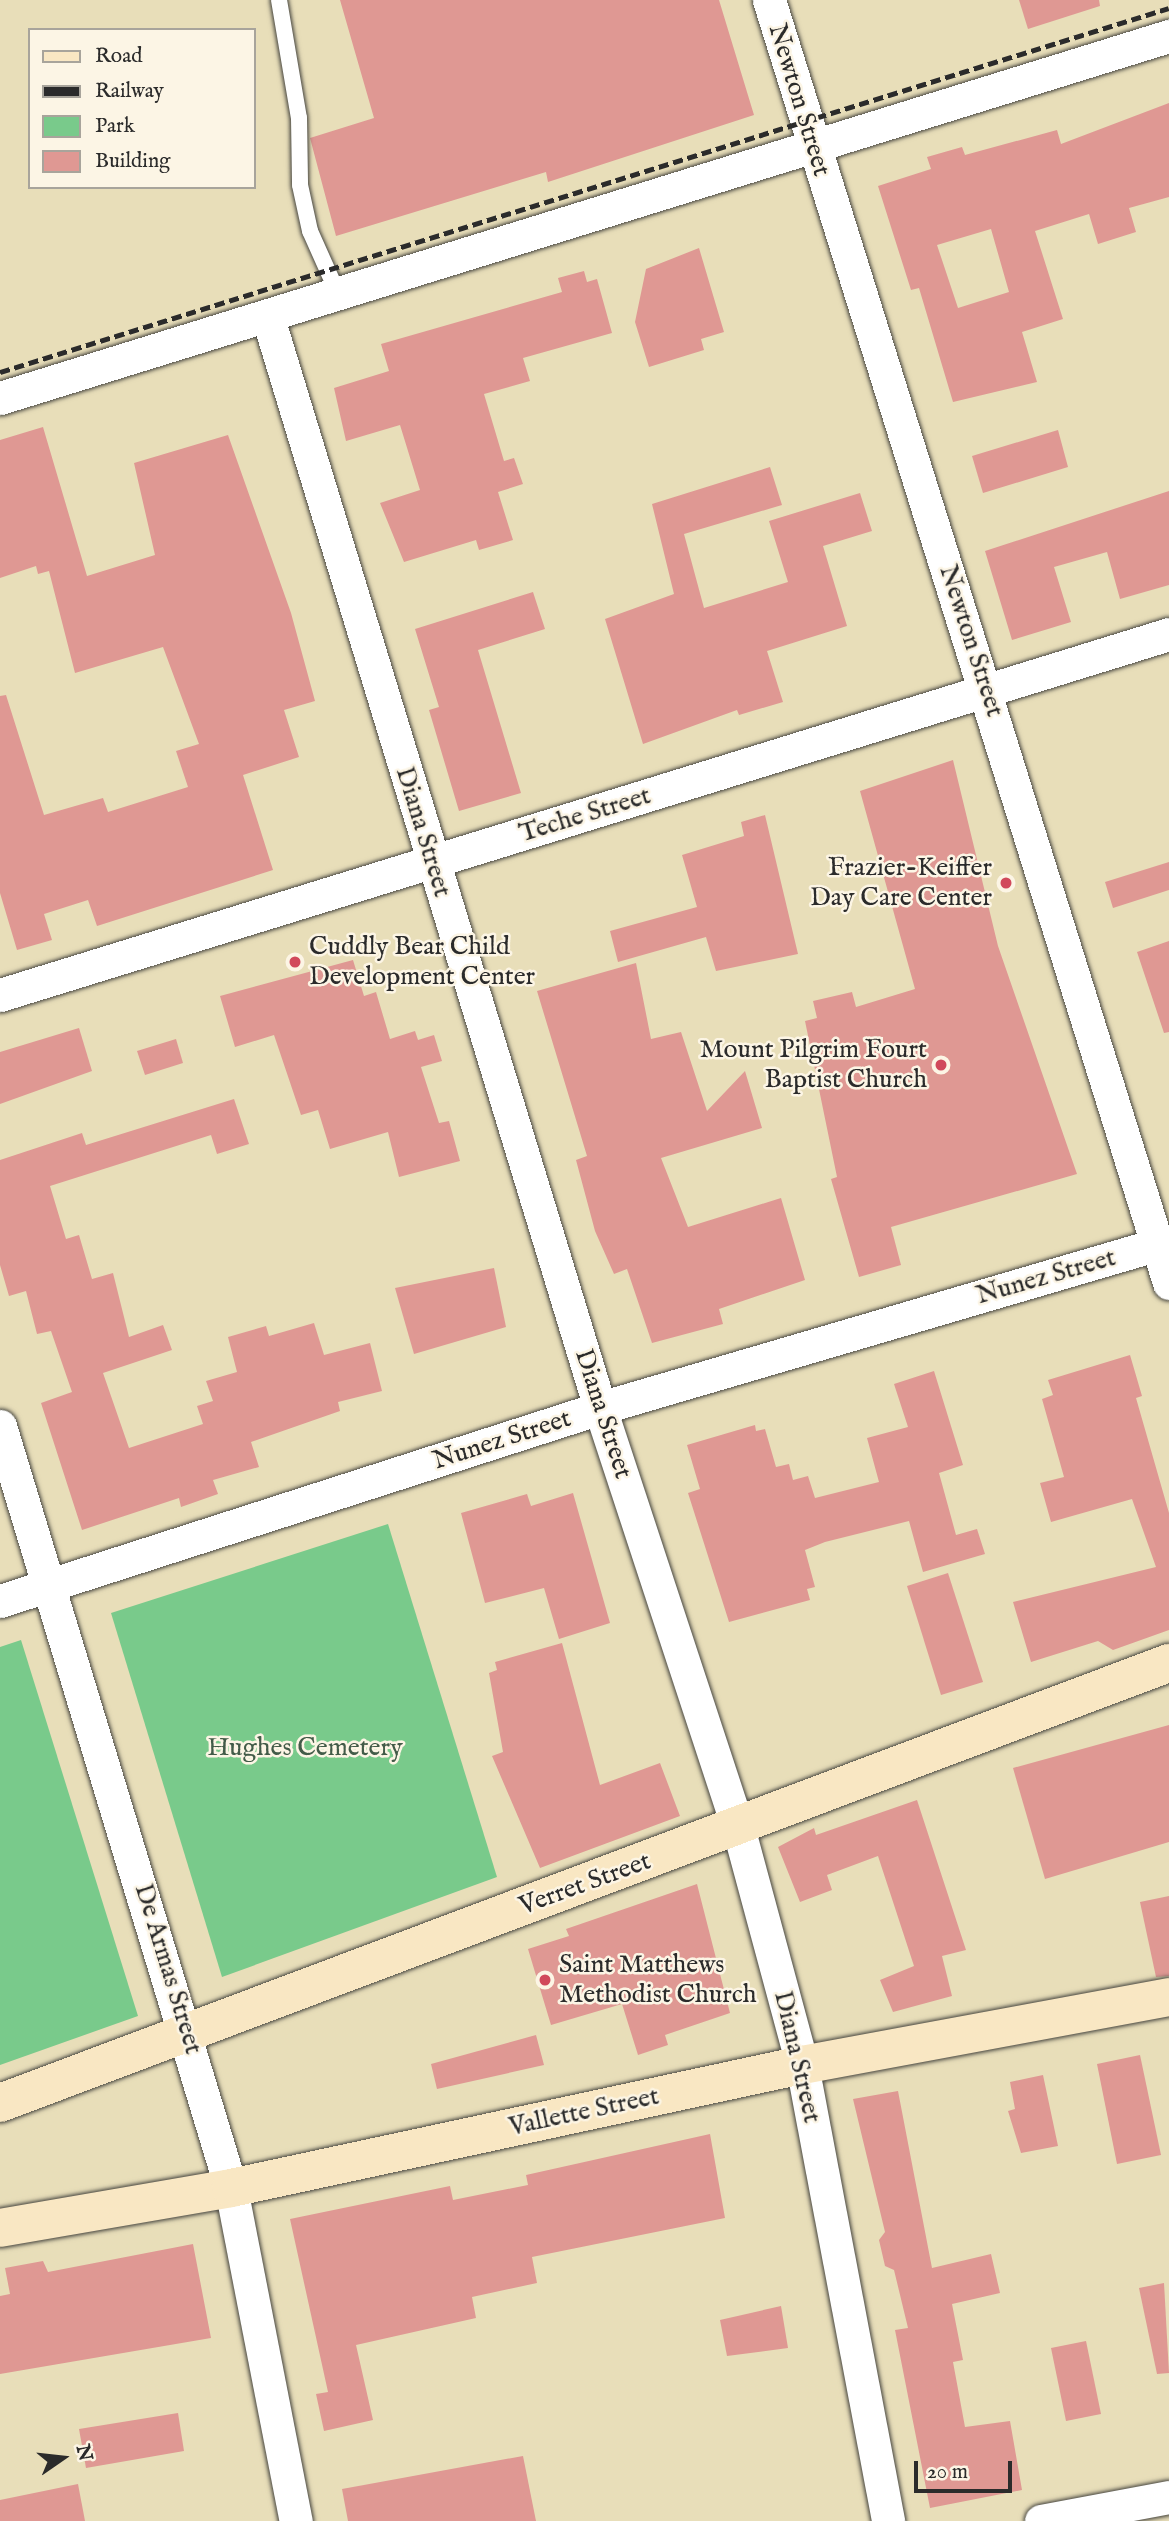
<!DOCTYPE html>
<style>
body{margin:0}
#map{position:relative;width:1169px;height:2521px;overflow:hidden;background:#e8deb9;font-family:"IM FELL English",serif}
div>[style]{position:absolute}
[style*='--x']{left:calc(var(--x)*1px);top:calc(var(--y)*1px);width:calc(var(--w)*1px);rotate:calc(var(--a)*1deg)}
.green>*{inset:0;background:#79ca8b}
.building>*{inset:0;background:#df9893}
.roads{filter:drop-shadow(0 0 2px #474640) drop-shadow(0 0 2px #474640)}
.lane>*{height:16px;margin:-8px;padding:0 8px;transform-origin:8px;border-radius:8px;background:#fff}
.street>*{height:33px;margin:-16.5px;padding:0 16.5px;transform-origin:16.5px;border-radius:16.5px;background:#fff}
.secondary>*{height:38px;margin:-19px;padding:0 19px;transform-origin:19px;border-radius:19px;background:#f9e7c3}
.rail>*{height:5px;margin-top:-2.5px;transform-origin:0;background:repeating-linear-gradient(90deg,#2b2b2b 0 10px,transparent 0 15px)}
.dots>*{width:19px;height:19px;translate:-50% -50%;box-sizing:border-box;border:4px solid #fcf5e5;border-radius:50%}
span{translate:-50% -50%;white-space:nowrap;text-align:center;line-height:1.15;-webkit-text-stroke:5px #fcf5e5;paint-order:stroke}
.street-label{font-size:26px;color:#2b2b2b}
.poi-label{font-size:26px;color:#2b2b2b}
.right{translate:-100% -50%;text-align:right}
.left{translate:0 -50%;text-align:left}
.park-label{font-size:26px;color:#425b48}
.legend{position:absolute;left:28px;top:28px;width:228px;height:161px;box-sizing:border-box;background:#fcf5e5;border:2px solid #a8a49b;margin:0;padding:9px 12px;list-style:none;font-size:21px;color:#2b2b2b}
.legend li{display:flex;align-items:center;gap:14px;height:35px}
.legend b{width:35px;border:2px solid #a8a49b}
.north{position:absolute;left:28px;top:2423px;width:70px;height:70px;-webkit-text-stroke:5px #fcf5e5;paint-order:stroke;rotate:76deg;font-size:19px;font-weight:700;line-height:28px;text-align:center;color:#2b2b2b}
.north::after{content:'';display:block;margin:auto;width:24px;height:32px;background:#2b2b2b;clip-path:polygon(50% 0,100% 100%,50% 72%,0 100%)}
.scale{position:absolute;left:914px;top:2461px;width:98px;height:32px;box-sizing:border-box;border:4px solid #2b2b2b;border-top:0;padding-left:9px;font-size:21px;line-height:24px;white-space:nowrap;color:#2b2b2b;-webkit-text-stroke:5px #fcf5e5;paint-order:stroke}
</style>
<div id="map">
<div class="green">
<div style="clip-path:polygon(388px 1524px,497px 1877px,222px 1977px,111px 1613px)"></div>
<div style="clip-path:polygon(21px 1640px,138px 2016px,0 2065px,0 1647px)"></div>
</div>
<div class="building">
<div style="clip-path:polygon(340px 0,719px 0,754px 115px,548px 182px,546px 172px,336px 236px,310px 138px,374px 118px)"></div>
<div style="clip-path:polygon(1019px 0,1099px 0,1100px 6px,1028px 29px)"></div>
<div style="clip-path:polygon(evenodd,1169px 103px,1169px 197px,1129px 208px,1136px 232px,1098px 244px,1089px 214px,1035px 231px,1063px 319px,1022px 332px,1037px 382px,953px 402px,919px 288px,911px 290px,878px 186px,931px 169px,927px 157px,962px 147px,965px 155px,1057px 130px,1061px 144px,1169px 103px,991px 229px,1009px 292px,958px 308px,937px 245px,991px 229px)"></div>
<div style="clip-path:polygon(699px 248px,724px 332px,701px 339px,704px 350px,649px 367px,635px 322px,646px 269px)"></div>
<div style="clip-path:polygon(584px 271px,587px 282px,597px 279px,612px 333px,523px 358px,530px 381px,484px 394px,504px 461px,514px 458px,523px 484px,498px 492px,513px 540px,479px 550px,476px 540px,404px 562px,380px 503px,420px 490px,400px 425px,346px 441px,334px 388px,389px 371px,381px 344px,562px 292px,558px 278px)"></div>
<div style="clip-path:polygon(43px 427px,87px 576px,155px 555px,134px 463px,228px 435px,291px 613px,315px 701px,284px 710px,299px 757px,243px 775px,273px 870px,97px 926px,88px 900px,44px 914px,52px 940px,17px 950px,0 893px,0 696px,6px 695px,44px 815px,103px 798px,108px 812px,188px 787px,176px 751px,199px 744px,163px 647px,75px 673px,49px 571px,38px 574px,36px 566px,0 578px,0 440px)"></div>
<div style="clip-path:polygon(1058px 430px,1068px 467px,983px 493px,972px 456px)"></div>
<div style="clip-path:polygon(770px 467px,782px 505px,684px 534px,704px 608px,788px 582px,769px 521px,860px 493px,872px 531px,823px 546px,847px 626px,767px 651px,783px 702px,739px 715px,737px 710px,643px 744px,605px 619px,674px 594px,652px 504px)"></div>
<div style="clip-path:polygon(1169px 491px,1169px 585px,1120px 599px,1107px 552px,1054px 567px,1071px 622px,1012px 640px,985px 551px)"></div>
<div style="clip-path:polygon(533px 592px,545px 629px,478px 650px,521px 793px,459px 811px,429px 710px,439px 707px,415px 629px)"></div>
<div style="clip-path:polygon(953px 760px,998px 946px,1077px 1174px,891px 1227px,901px 1265px,859px 1277px,831px 1179px,837px 1177px,805px 1021px,817px 1018px,813px 1001px,852px 992px,856px 1007px,915px 989px,860px 791px)"></div>
<div style="clip-path:polygon(765px 815px,798px 954px,716px 971px,706px 937px,618px 962px,610px 931px,697px 907px,682px 855px,744px 836px,741px 822px)"></div>
<div style="clip-path:polygon(1169px 862px,1169px 890px,1113px 908px,1105px 882px)"></div>
<div style="clip-path:polygon(1169px 941px,1169px 1032px,1164px 1033px,1137px 952px)"></div>
<div style="clip-path:polygon(353px 960px,364px 996px,376px 992px,390px 1039px,415px 1031px,418px 1040px,434px 1035px,442px 1061px,421px 1067px,439px 1123px,449px 1121px,460px 1161px,399px 1177px,388px 1132px,330px 1149px,318px 1110px,301px 1115px,274px 1035px,235px 1047px,220px 996px)"></div>
<div style="clip-path:polygon(636px 963px,651px 1039px,681px 1032px,707px 1111px,745px 1071px,762px 1128px,661px 1158px,688px 1227px,781px 1198px,805px 1280px,719px 1309px,723px 1324px,652px 1343px,627px 1269px,614px 1274px,595px 1231px,576px 1160px,587px 1156px,537px 991px)"></div>
<div style="clip-path:polygon(79px 1028px,92px 1071px,0 1104px,0 1052px)"></div>
<div style="clip-path:polygon(176px 1039px,183px 1063px,145px 1075px,137px 1051px)"></div>
<div style="clip-path:polygon(234px 1099px,249px 1144px,217px 1154px,211px 1135px,50px 1186px,66px 1239px,79px 1235px,92px 1279px,113px 1273px,129px 1337px,163px 1325px,172px 1350px,103px 1373px,129px 1448px,203px 1424px,197px 1406px,213px 1401px,206px 1381px,237px 1372px,228px 1337px,266px 1326px,269px 1336px,314px 1323px,324px 1355px,370px 1343px,382px 1391px,338px 1402px,340px 1411px,251px 1442px,259px 1467px,213px 1480px,218px 1494px,181px 1507px,179px 1498px,82px 1530px,41px 1403px,72px 1392px,51px 1331px,37px 1334px,26px 1291px,9px 1296px,0 1265px,0 1160px,82px 1133px,86px 1145px)"></div>
<div style="clip-path:polygon(494px 1268px,506px 1327px,414px 1354px,395px 1288px)"></div>
<div style="clip-path:polygon(1130px 1355px,1142px 1396px,1136px 1398px,1169px 1513px,1169px 1630px,1113px 1650px,1098px 1641px,1031px 1662px,1013px 1602px,1156px 1567px,1132px 1499px,1051px 1522px,1040px 1483px,1064px 1477px,1042px 1399px,1053px 1395px,1048px 1380px)"></div>
<div style="clip-path:polygon(934px 1371px,963px 1465px,939px 1473px,956px 1535px,977px 1529px,985px 1554px,923px 1572px,909px 1521px,825px 1542px,805px 1550px,815px 1587px,807px 1589px,810px 1600px,729px 1622px,688px 1493px,700px 1489px,687px 1445px,755px 1425px,756px 1431px,765px 1429px,776px 1467px,789px 1464px,793px 1480px,808px 1476px,815px 1498px,879px 1482px,867px 1438px,908px 1427px,894px 1384px)"></div>
<div style="clip-path:polygon(573px 1493px,610px 1623px,559px 1639px,544px 1588px,485px 1603px,461px 1513px,527px 1494px,531px 1506px)"></div>
<div style="clip-path:polygon(948px 1573px,983px 1682px,941px 1695px,907px 1586px)"></div>
<div style="clip-path:polygon(562px 1643px,600px 1785px,660px 1763px,680px 1816px,540px 1868px,492px 1756px,503px 1752px,489px 1673px,497px 1670px,495px 1662px)"></div>
<div style="clip-path:polygon(1169px 1725px,1169px 1842px,1045px 1879px,1013px 1768px)"></div>
<div style="clip-path:polygon(917px 1800px,966px 1950px,942px 1956px,952px 1996px,893px 2012px,880px 1980px,914px 1966px,878px 1856px,827px 1875px,832px 1890px,800px 1902px,778px 1847px,814px 1828px,816px 1835px)"></div>
<div style="clip-path:polygon(697px 1884px,730px 2013px,665px 2035px,668px 2045px,638px 2055px,622px 2004px,551px 2025px,528px 1949px,569px 1936px,566px 1929px)"></div>
<div style="clip-path:polygon(1169px 1896px,1169px 1976px,1156px 1977px,1140px 1902px)"></div>
<div style="clip-path:polygon(536px 2035px,544px 2065px,437px 2089px,431px 2064px)"></div>
<div style="clip-path:polygon(1140px 2055px,1161px 2155px,1117px 2164px,1097px 2064px)"></div>
<div style="clip-path:polygon(1043px 2075px,1058px 2146px,1021px 2153px,1008px 2111px,1015px 2109px,1010px 2082px)"></div>
<div style="clip-path:polygon(898px 2091px,932px 2268px,991px 2254px,1000px 2293px,952px 2304px,963px 2360px,953px 2362px,965px 2427px,1010px 2421px,1022px 2490px,930px 2508px,895px 2330px,908px 2328px,894px 2270px,885px 2266px,879px 2240px,885px 2232px,853px 2099px)"></div>
<div style="clip-path:polygon(710px 2134px,725px 2218px,532px 2257px,537px 2283px,472px 2297px,476px 2318px,356px 2345px,373px 2420px,324px 2431px,316px 2394px,328px 2392px,290px 2219px,450px 2186px,453px 2200px,528px 2185px,526px 2175px)"></div>
<div style="clip-path:polygon(193px 2244px,211px 2338px,0 2374px,0 2296px,10px 2294px,5px 2268px,43px 2261px,48px 2272px)"></div>
<div style="clip-path:polygon(1164px 2283px,1169px 2373px,1157px 2374px,1139px 2288px)"></div>
<div style="clip-path:polygon(781px 2306px,788px 2348px,727px 2356px,720px 2320px)"></div>
<div style="clip-path:polygon(1086px 2341px,1101px 2414px,1066px 2421px,1051px 2348px)"></div>
<div style="clip-path:polygon(178px 2413px,184px 2451px,86px 2468px,79px 2429px)"></div>
<div style="clip-path:polygon(523px 2456px,536px 2521px,348px 2521px,342px 2489px)"></div>
<div style="clip-path:polygon(78px 2484px,85px 2521px,0 2521px,0 2500px)"></div>
</div>
<div class="roads">
<div class="lane">
<div style="--x:279;--y:0;--w:120;--a:80.4"></div>
<div style="--x:299;--y:118;--w:67;--a:89.1"></div>
<div style="--x:300;--y:185;--w:47;--a:77.7"></div>
<div style="--x:310;--y:231;--w:71;--a:66"></div>
</div>
<div class="street">
<div style="--x:769;--y:0;--w:1344;--a:72.68"></div>
<div style="--x:268;--y:318;--w:1139;--a:73.06"></div>
<div style="--x:600;--y:1408;--w:441;--a:71.8"></div>
<div style="--x:738;--y:1827;--w:246;--a:74.9"></div>
<div style="--x:802;--y:2065;--w:464;--a:79.3"></div>
<div style="--x:0;--y:398;--w:1224;--a:-17.21"></div>
<div style="--x:0;--y:995;--w:1223;--a:-17.16"></div>
<div style="--x:0;--y:1426;--w:796;--a:73.14"></div>
<div style="--x:231;--y:2188;--w:339;--a:79"></div>
<div style="--x:0;--y:1601;--w:630;--a:-17.83"></div>
<div style="--x:600;--y:1408;--w:593;--a:-16.36"></div>
<div style="--x:1041;--y:2521;--w:130;--a:-10.6"></div>
</div>
<div class="secondary">
<div style="--x:0;--y:2103;--w:1249;--a:-20.63"></div>
<div style="--x:0;--y:2228;--w:234;--a:-9.8"></div>
<div style="--x:231;--y:2188;--w:584;--a:-12.16"></div>
<div style="--x:802;--y:2065;--w:373;--a:-10.5"></div>
</div>
</div>
<div class="rail">
<div style="--x:0;--y:372;--w:1224;--a:-17.3"></div>
</div>
<div class="dots">
<div style="left:1006px;top:883px;background:#d1495b"></div>
<div style="left:295px;top:962px;background:#d1495b"></div>
<div style="left:941px;top:1065px;background:#d1495b"></div>
<div style="left:545px;top:1980px;background:#d1495b"></div>
</div>
<div class="street-label">
<span style="left:799px;top:100px;rotate:73deg">Newton Street</span>
<span style="left:971px;top:641px;rotate:72deg">Newton Street</span>
<span style="left:585px;top:815px;rotate:-17deg">Teche Street</span>
<span style="left:423px;top:832px;rotate:73deg">Diana Street</span>
<span style="left:1046px;top:1277px;rotate:-16deg">Nunez Street</span>
<span style="left:603px;top:1414px;rotate:72deg">Diana Street</span>
<span style="left:502px;top:1440px;rotate:-18deg">Nunez Street</span>
<span style="left:585px;top:1884px;rotate:-20deg">Verret Street</span>
<span style="left:168px;top:1969px;rotate:73deg">De Armas Street</span>
<span style="left:797px;top:2057px;rotate:77deg">Diana Street</span>
<span style="left:584px;top:2112px;rotate:-12deg">Vallette Street</span>
</div>
<div class="poi-label">
<span class="right" style="left:992px;top:883px">Frazier-Keiffer<br>Day Care Center</span>
<span class="left" style="left:309px;top:962px">Cuddly Bear Child<br>Development Center</span>
<span class="right" style="left:927px;top:1065px">Mount Pilgrim Fourt<br>Baptist Church</span>
<span class="left" style="left:559px;top:1980px">Saint Matthews<br>Methodist Church</span>
</div>
<div class="park-label">
<span style="left:305px;top:1748px">Hughes Cemetery</span>
</div>
<ul class="legend">
<li><b style="height:9px;background:#f9e7c3"></b>Road</li>
<li><b style="height:9px;background:#2b2b2b"></b>Railway</li>
<li><b style="height:19px;background:#79ca8b"></b>Park</li>
<li><b style="height:19px;background:#df9893"></b>Building</li>
</ul>
<div class="north">N</div>
<div class="scale">20 m</div>
</div>
